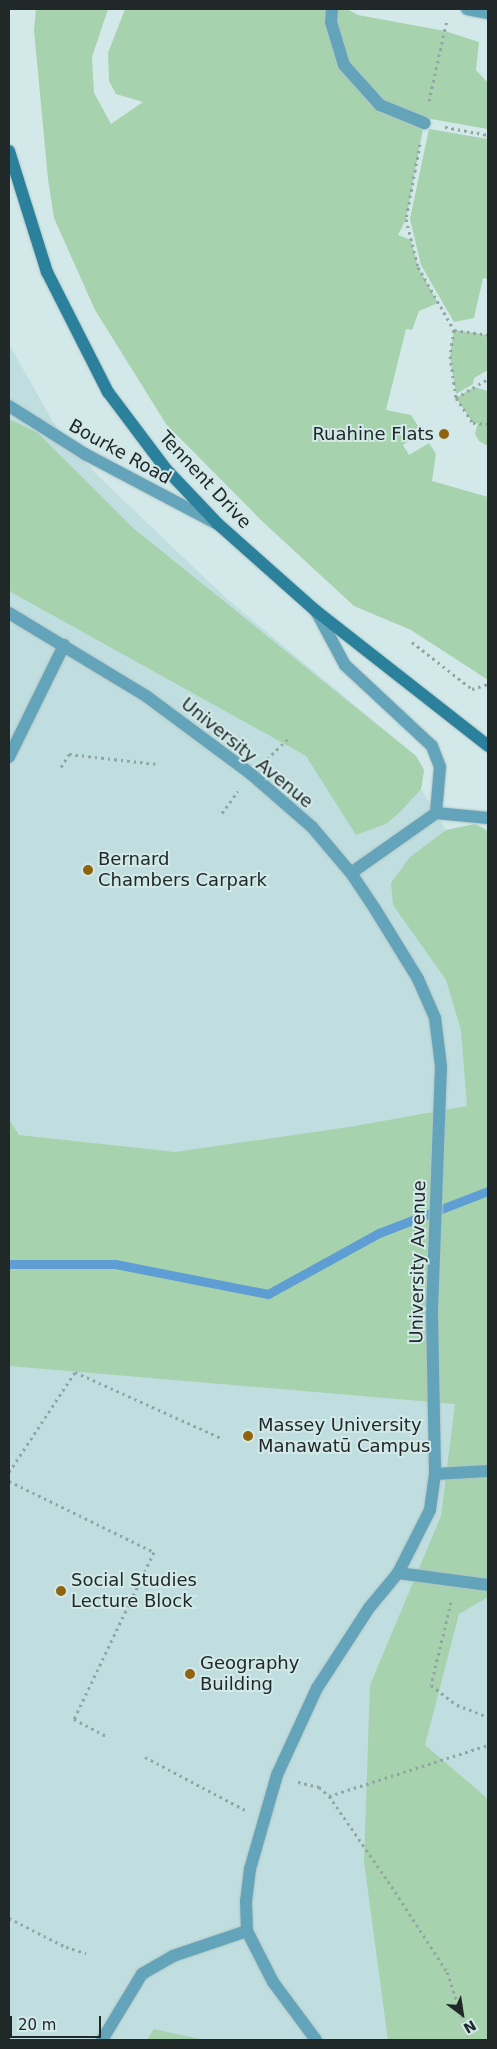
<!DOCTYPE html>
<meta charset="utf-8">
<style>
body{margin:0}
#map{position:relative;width:497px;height:2049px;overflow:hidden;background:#d3e9e9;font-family:"DejaVu Sans",sans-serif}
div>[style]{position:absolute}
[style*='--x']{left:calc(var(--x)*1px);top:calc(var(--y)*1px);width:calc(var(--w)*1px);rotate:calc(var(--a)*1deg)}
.built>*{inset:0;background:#c0dedf}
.green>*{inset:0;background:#a6d2ae}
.stream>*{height:9px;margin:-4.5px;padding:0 4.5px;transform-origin:4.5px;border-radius:4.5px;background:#5f9ed4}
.path>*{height:3px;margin-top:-1.5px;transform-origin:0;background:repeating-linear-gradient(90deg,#93a4a4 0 2.5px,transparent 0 6.5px)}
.roads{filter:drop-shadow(0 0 1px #b3c6c6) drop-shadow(0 0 1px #b3c6c6)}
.service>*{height:12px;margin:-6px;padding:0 6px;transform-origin:6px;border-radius:6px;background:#64a4bb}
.minor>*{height:12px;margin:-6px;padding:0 6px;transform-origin:6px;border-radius:6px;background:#64a4bb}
.secondary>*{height:12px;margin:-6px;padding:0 6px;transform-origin:6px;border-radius:6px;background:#2b819c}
.dots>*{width:14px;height:14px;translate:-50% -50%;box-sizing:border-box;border:2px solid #d3e9e9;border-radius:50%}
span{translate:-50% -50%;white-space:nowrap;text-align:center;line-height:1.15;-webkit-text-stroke:4px #d3e9e9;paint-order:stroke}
.poi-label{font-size:18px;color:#202828}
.right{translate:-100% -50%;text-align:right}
.left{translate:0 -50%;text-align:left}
.street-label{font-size:18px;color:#202828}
.frame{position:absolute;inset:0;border:10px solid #202828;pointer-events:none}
.north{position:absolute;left:437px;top:1989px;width:50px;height:50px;-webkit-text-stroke:4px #d3e9e9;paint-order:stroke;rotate:149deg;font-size:14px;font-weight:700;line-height:20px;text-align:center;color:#202828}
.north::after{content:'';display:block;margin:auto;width:18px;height:22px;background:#202828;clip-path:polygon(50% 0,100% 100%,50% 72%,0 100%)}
.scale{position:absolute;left:10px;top:2016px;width:91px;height:22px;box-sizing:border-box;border:2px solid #202828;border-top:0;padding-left:6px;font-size:15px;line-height:18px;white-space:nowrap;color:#202828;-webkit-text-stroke:4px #d3e9e9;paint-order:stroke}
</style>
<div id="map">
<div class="built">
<div style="clip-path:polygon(9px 344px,56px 427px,96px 474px,227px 599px,416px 756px,424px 770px,421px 789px,446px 830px,475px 824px,488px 831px,488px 2040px,9px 2040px)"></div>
</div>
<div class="green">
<div style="clip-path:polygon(36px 9px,108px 9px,92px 57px,94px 93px,111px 124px,143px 102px,116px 94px,109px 81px,108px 53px,125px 9px,347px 9px,358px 15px,445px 31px,479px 42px,476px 70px,488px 83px,488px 129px,425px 118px,406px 219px,398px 235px,411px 240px,418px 267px,438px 303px,419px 311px,412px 330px,406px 329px,386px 410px,411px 415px,422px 432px,403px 445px,409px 455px,429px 443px,436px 454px,432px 481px,488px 497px,488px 680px,411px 630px,354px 606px,263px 522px,166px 424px,95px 310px,54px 218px,48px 179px,34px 30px)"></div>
<div style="clip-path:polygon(429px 129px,488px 139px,488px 279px,483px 278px,474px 318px,454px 322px,421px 265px,410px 219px)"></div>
<div style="clip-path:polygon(454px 330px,488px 335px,488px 370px,474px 378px,473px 384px,456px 394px,450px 356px)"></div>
<div style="clip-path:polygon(474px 387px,488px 391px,488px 446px,479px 441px,475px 434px,478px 423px,473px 423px,456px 398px)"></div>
<div style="clip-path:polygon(9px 419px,38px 433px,133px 528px,416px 756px,424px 770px,421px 789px,401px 811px,386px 824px,356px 835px,306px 756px,9px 591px)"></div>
<div style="clip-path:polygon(475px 824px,488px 831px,488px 1597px,459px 1614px,425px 1745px,488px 1799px,488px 2040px,388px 2040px,364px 1862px,370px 1685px,441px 1516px,455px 1404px,9px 1366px,9px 1119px,19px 1135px,175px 1152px,349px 1127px,467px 1106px,461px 1030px,446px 980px,393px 905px,391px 883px,410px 857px,446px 830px)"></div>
<div style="clip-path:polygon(154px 2029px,204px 2040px,147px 2040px)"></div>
</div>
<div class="stream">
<div style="--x:9;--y:1264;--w:106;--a:0"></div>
<div style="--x:115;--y:1264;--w:156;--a:11.1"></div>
<div style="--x:268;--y:1294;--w:127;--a:-28.8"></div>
<div style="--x:379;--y:1233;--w:117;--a:-21.1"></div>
</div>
<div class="path">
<div style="--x:429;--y:101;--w:83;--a:-77.5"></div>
<div style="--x:445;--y:127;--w:44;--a:10.5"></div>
<div style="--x:420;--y:144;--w:76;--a:100.6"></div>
<div style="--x:406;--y:219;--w:49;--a:76"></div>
<div style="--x:418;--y:267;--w:73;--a:60.3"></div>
<div style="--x:454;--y:330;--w:26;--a:99"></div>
<div style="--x:450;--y:356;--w:42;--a:81.9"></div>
<div style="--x:456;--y:398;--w:30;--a:56"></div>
<div style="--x:473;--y:423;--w:15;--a:4"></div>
<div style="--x:454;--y:330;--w:34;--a:8"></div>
<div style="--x:456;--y:398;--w:37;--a:-31"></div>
<div style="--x:412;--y:642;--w:76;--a:38.1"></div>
<div style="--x:472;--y:689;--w:17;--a:-17"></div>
<div style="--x:267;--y:759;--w:32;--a:-44"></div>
<div style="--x:61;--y:767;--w:15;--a:-58"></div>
<div style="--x:69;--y:754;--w:88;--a:6.6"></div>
<div style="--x:222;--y:813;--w:27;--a:-54"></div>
<div style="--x:9;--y:1472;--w:120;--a:-56.6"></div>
<div style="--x:75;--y:1372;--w:160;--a:24.3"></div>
<div style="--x:9;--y:1481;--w:161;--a:26.1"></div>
<div style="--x:154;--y:1552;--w:185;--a:115.6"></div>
<div style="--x:74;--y:1719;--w:38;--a:28"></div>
<div style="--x:451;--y:1602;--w:85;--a:103.5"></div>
<div style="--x:431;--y:1685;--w:33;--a:38"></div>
<div style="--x:457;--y:1705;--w:33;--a:21"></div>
<div style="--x:145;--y:1757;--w:113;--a:27.9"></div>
<div style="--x:298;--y:1782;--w:22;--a:13"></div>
<div style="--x:319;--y:1787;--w:13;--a:42"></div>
<div style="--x:329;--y:1796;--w:103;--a:55.2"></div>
<div style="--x:388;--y:1881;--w:108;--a:57"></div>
<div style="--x:447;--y:1972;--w:72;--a:71.3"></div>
<div style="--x:329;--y:1796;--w:167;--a:-17.8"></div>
<div style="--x:9;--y:1918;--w:64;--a:27"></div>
<div style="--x:66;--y:1947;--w:21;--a:17"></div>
</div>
<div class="roads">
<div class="service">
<div style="--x:435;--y:1474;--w:53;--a:-3.2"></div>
<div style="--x:398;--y:1573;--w:91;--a:7.6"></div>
</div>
<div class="minor">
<div style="--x:332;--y:9;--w:13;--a:94"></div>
<div style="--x:331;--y:22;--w:45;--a:73.2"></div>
<div style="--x:344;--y:65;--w:54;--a:48"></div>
<div style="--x:380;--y:105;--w:48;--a:22.2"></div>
<div style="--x:467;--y:9;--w:21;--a:11"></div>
<div style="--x:9;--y:406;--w:90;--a:32.3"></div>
<div style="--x:85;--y:454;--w:148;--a:27.8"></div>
<div style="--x:316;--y:611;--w:61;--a:61.8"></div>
<div style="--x:345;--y:665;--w:119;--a:43"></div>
<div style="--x:432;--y:746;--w:22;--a:69"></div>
<div style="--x:440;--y:767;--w:46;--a:95"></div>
<div style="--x:9;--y:613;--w:160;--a:31.2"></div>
<div style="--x:146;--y:696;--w:131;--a:36.6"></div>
<div style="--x:251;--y:774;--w:81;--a:41"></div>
<div style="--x:312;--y:827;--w:60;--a:49.7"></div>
<div style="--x:351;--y:873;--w:43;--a:56.3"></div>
<div style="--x:375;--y:909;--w:82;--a:58.4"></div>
<div style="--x:418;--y:979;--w:43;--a:66.4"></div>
<div style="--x:435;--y:1018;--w:48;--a:82.9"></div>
<div style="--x:441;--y:1066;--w:248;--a:92.1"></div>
<div style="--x:432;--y:1314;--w:160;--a:88.9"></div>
<div style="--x:435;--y:1474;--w:36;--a:98"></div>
<div style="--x:430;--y:1510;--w:71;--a:116.9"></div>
<div style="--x:398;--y:1573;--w:45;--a:129.6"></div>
<div style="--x:369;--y:1608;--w:95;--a:123"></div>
<div style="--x:317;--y:1688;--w:96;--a:114.7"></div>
<div style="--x:277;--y:1775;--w:98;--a:106"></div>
<div style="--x:250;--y:1869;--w:33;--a:97"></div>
<div style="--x:246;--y:1902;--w:29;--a:88"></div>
<div style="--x:247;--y:1931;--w:57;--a:63"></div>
<div style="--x:273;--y:1982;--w:72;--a:53.4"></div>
<div style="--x:9;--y:757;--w:125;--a:-63.8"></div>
<div style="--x:436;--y:813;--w:52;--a:5.5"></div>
<div style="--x:351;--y:873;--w:104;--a:-35.2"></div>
<div style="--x:102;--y:2040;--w:77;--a:-58.8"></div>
<div style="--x:142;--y:1974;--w:36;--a:-30"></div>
<div style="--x:173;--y:1956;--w:78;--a:-18.7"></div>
</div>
<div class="secondary">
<div style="--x:9;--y:151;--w:127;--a:72.6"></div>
<div style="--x:47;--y:272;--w:135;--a:63.1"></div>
<div style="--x:108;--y:392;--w:95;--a:53.1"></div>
<div style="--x:165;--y:468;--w:77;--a:46.6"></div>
<div style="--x:218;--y:524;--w:131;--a:41.6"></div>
<div style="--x:316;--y:611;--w:219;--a:38.1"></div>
</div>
</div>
<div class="dots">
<div style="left:444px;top:434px;background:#90640c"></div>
<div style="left:88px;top:870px;background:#90640c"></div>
<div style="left:248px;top:1436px;background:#90640c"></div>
<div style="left:61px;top:1591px;background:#90640c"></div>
<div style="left:190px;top:1674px;background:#90640c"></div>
</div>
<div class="poi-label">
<span class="right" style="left:434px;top:434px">Ruahine Flats</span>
<span class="left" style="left:98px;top:870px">Bernard<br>Chambers Carpark</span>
<span class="left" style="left:258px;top:1436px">Massey University<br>Manawatū Campus</span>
<span class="left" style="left:71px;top:1591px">Social Studies<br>Lecture Block</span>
<span class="left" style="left:200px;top:1674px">Geography<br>Building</span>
</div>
<div class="street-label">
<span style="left:120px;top:452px;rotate:29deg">Bourke Road</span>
<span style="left:205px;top:480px;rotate:47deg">Tennent Drive</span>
<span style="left:247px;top:753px;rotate:39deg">University Avenue</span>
<span style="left:418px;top:1262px;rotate:-89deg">University Avenue</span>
</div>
<div class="frame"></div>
<div class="north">N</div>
<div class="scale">20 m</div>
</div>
